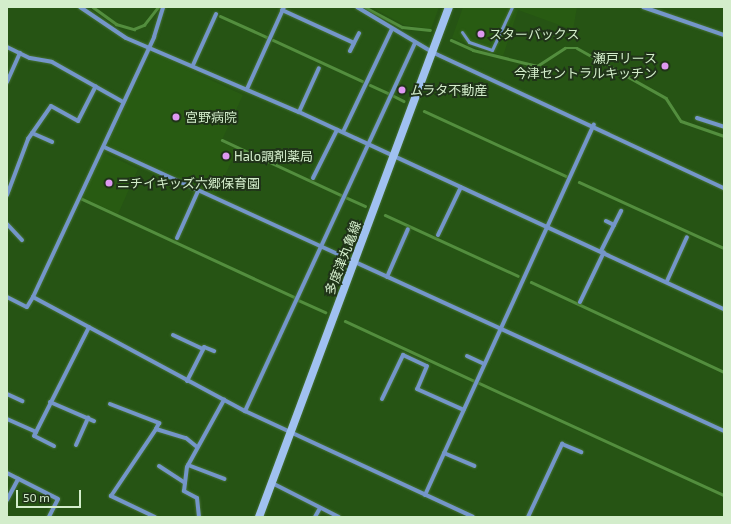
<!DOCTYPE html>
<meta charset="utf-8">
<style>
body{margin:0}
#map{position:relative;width:731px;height:524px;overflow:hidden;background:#265414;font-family:"Exo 2","Noto Sans JP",sans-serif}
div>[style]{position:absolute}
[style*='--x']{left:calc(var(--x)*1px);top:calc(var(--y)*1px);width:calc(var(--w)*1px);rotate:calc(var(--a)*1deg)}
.built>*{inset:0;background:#285b12}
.stream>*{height:2.5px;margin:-1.25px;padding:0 1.25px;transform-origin:1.25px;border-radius:1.25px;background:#538e3e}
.roads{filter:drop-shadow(0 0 1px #457035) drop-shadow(0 0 1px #457035)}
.lane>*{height:3px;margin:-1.5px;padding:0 1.5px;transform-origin:1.5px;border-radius:1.5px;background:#7496c9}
.street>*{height:4px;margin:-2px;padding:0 2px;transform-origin:2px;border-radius:2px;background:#7496c9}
.secondary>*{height:8px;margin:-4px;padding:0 4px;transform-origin:4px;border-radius:4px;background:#a0c1f1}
.dots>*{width:11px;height:11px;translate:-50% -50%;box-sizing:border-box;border:2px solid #203419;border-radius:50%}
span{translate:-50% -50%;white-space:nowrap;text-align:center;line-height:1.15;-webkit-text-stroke:4px #203419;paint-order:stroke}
.poi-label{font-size:13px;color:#d3edcb}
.left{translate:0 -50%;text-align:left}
.right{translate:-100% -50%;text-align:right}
.street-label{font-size:13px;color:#d3edcb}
.frame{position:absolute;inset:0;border:8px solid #d3edcb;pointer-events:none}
.scale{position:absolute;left:16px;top:490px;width:65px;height:18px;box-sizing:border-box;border:2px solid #d3edcb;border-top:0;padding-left:5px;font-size:12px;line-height:14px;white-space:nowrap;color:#d3edcb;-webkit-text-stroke:3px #203419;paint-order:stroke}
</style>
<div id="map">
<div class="built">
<div style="clip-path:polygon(371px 7px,439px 7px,431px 29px,404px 25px)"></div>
<div style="clip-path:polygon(463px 7px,577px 7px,573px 30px,518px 10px,503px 56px,452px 38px)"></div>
<div style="clip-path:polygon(152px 52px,243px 95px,221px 142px,237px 149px,216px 195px,110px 146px,108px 141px)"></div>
<div style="clip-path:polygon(101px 151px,138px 169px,118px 214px,80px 197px)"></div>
</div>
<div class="stream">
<div style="--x:93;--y:7;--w:29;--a:36"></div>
<div style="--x:116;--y:24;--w:19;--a:16"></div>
<div style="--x:134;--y:29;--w:11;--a:-22"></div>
<div style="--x:144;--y:25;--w:23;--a:-52"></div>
<div style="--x:365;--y:7;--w:42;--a:28.4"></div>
<div style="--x:402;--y:27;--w:28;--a:6"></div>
<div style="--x:220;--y:16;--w:51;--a:24.1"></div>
<div style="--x:273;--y:40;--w:98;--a:24.7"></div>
<div style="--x:451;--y:40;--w:24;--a:24"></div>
<div style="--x:473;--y:50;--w:66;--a:14"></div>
<div style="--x:537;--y:66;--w:33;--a:-33"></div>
<div style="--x:565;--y:48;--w:12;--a:0"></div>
<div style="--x:577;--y:48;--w:102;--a:29.3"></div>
<div style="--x:666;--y:98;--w:27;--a:57"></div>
<div style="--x:681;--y:121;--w:46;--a:19.2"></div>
<div style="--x:370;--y:85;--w:20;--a:24"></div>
<div style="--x:392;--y:95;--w:13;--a:27"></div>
<div style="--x:424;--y:111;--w:156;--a:24.6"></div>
<div style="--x:222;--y:140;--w:131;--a:24.8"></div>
<div style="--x:579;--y:182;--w:159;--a:24.5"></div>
<div style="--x:345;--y:197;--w:22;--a:24"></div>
<div style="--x:80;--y:198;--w:236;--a:24.8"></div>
<div style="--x:385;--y:215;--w:146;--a:24.6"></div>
<div style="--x:531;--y:282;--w:213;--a:25"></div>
<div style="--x:298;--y:300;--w:30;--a:24"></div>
<div style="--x:345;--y:321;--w:142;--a:24.9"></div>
<div style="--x:479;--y:383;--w:269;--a:24.6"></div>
</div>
<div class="roads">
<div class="lane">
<div style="--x:462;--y:32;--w:12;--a:55"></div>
<div style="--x:469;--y:42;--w:24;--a:19"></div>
<div style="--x:492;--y:50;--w:47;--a:-65.1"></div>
</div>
<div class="street">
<div style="--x:80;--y:7;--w:55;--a:34"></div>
<div style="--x:126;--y:38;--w:188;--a:23.2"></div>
<div style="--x:299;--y:112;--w:468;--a:24.9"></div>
<div style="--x:357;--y:7;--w:90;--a:30.9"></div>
<div style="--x:434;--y:53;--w:320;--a:25"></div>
<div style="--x:643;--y:7;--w:86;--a:19.1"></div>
<div style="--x:282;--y:10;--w:79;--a:24.6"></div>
<div style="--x:7;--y:47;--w:25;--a:26"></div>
<div style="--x:30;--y:58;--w:22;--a:10"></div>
<div style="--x:52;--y:62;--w:81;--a:29.4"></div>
<div style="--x:350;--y:51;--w:20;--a:-63"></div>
<div style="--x:193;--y:65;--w:56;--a:-65.7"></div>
<div style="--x:7;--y:82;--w:32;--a:-66"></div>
<div style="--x:247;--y:89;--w:90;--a:-65.7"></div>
<div style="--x:299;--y:112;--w:48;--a:-65.6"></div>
<div style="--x:697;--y:118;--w:28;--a:18"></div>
<div style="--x:343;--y:132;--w:114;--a:-64.6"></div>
<div style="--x:32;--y:133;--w:22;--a:24"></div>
<div style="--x:104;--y:147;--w:682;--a:24.61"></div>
<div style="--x:313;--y:178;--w:54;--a:-63.4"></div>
<div style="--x:7;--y:195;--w:60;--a:-69.4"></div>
<div style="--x:28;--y:139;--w:40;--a:-55.1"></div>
<div style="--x:51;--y:106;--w:31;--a:29"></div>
<div style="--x:78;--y:121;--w:39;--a:-63"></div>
<div style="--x:606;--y:221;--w:9;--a:27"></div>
<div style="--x:7;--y:224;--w:22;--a:47"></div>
<div style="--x:438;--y:235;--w:53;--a:-64.4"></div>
<div style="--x:177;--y:238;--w:51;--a:-65.9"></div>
<div style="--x:601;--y:251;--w:45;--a:-63.4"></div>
<div style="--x:387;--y:277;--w:52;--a:-66.4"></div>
<div style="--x:667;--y:281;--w:48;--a:-65.6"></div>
<div style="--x:7;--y:297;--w:22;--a:27"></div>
<div style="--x:27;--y:307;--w:12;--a:-59"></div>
<div style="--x:33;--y:297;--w:287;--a:-65"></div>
<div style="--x:154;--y:37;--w:31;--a:-73"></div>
<div style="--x:33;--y:297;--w:241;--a:28.3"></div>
<div style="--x:245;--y:411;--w:251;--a:24.9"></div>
<div style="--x:580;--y:302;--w:55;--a:-64.4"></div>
<div style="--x:173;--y:335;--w:33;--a:25"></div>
<div style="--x:467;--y:356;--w:19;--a:25"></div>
<div style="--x:187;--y:381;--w:38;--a:-63"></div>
<div style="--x:204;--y:347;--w:11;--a:22"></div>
<div style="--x:7;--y:394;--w:17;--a:25"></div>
<div style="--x:382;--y:399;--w:49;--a:-64.5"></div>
<div style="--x:403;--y:355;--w:26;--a:25"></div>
<div style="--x:427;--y:366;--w:25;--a:113"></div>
<div style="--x:417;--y:389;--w:51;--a:24.1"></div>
<div style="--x:50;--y:402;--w:48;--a:23.4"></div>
<div style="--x:110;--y:404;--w:53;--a:21.2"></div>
<div style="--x:159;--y:423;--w:7;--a:117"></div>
<div style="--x:156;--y:429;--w:31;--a:17"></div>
<div style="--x:186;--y:438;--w:13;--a:39"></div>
<div style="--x:245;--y:411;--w:405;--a:-65.2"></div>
<div style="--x:7;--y:419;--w:32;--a:24"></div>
<div style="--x:76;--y:445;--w:30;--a:-66"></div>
<div style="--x:54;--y:446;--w:22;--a:-153"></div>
<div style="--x:34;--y:436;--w:122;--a:-63.2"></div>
<div style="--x:444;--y:453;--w:33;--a:23"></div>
<div style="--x:188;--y:465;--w:39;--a:21"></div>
<div style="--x:159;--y:466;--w:31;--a:33"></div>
<div style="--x:7;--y:473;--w:57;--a:27"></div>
<div style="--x:58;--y:499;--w:20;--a:117"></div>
<div style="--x:272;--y:483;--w:75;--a:26.9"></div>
<div style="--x:425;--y:495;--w:407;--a:-65.5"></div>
<div style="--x:7;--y:500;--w:24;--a:-62"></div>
<div style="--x:155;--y:517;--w:49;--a:-154.5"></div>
<div style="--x:111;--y:496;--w:81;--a:-56.1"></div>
<div style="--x:199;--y:517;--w:19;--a:-96"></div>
<div style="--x:197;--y:498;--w:15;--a:-152"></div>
<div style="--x:184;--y:491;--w:24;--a:-83"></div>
<div style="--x:187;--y:467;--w:77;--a:-61.1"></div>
<div style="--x:315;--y:517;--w:10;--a:-61"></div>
<div style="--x:528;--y:517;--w:81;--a:-65"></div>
<div style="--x:562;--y:444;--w:21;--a:23"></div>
</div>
<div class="secondary">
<div style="--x:259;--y:517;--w:544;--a:-69.57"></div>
</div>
</div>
<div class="dots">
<div style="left:481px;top:34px;background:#de98f2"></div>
<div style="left:665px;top:66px;background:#de98f2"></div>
<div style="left:402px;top:90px;background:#de98f2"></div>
<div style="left:176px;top:117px;background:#de98f2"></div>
<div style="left:226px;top:156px;background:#de98f2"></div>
<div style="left:109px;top:183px;background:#de98f2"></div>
</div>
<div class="poi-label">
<span class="left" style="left:489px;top:34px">スターバックス</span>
<span class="right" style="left:657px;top:66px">瀬戸リース<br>今津セントラルキッチン</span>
<span class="left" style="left:410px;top:90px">ムラタ不動産</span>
<span class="left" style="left:185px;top:117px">宮野病院</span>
<span class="left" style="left:234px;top:156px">Halo調剤薬局</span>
<span class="left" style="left:117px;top:183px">ニチイキッズ六郷保育園</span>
</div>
<div class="street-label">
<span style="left:343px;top:258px;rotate:-69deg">多度津丸亀線</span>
</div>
<div class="frame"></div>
<div class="scale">50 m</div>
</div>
